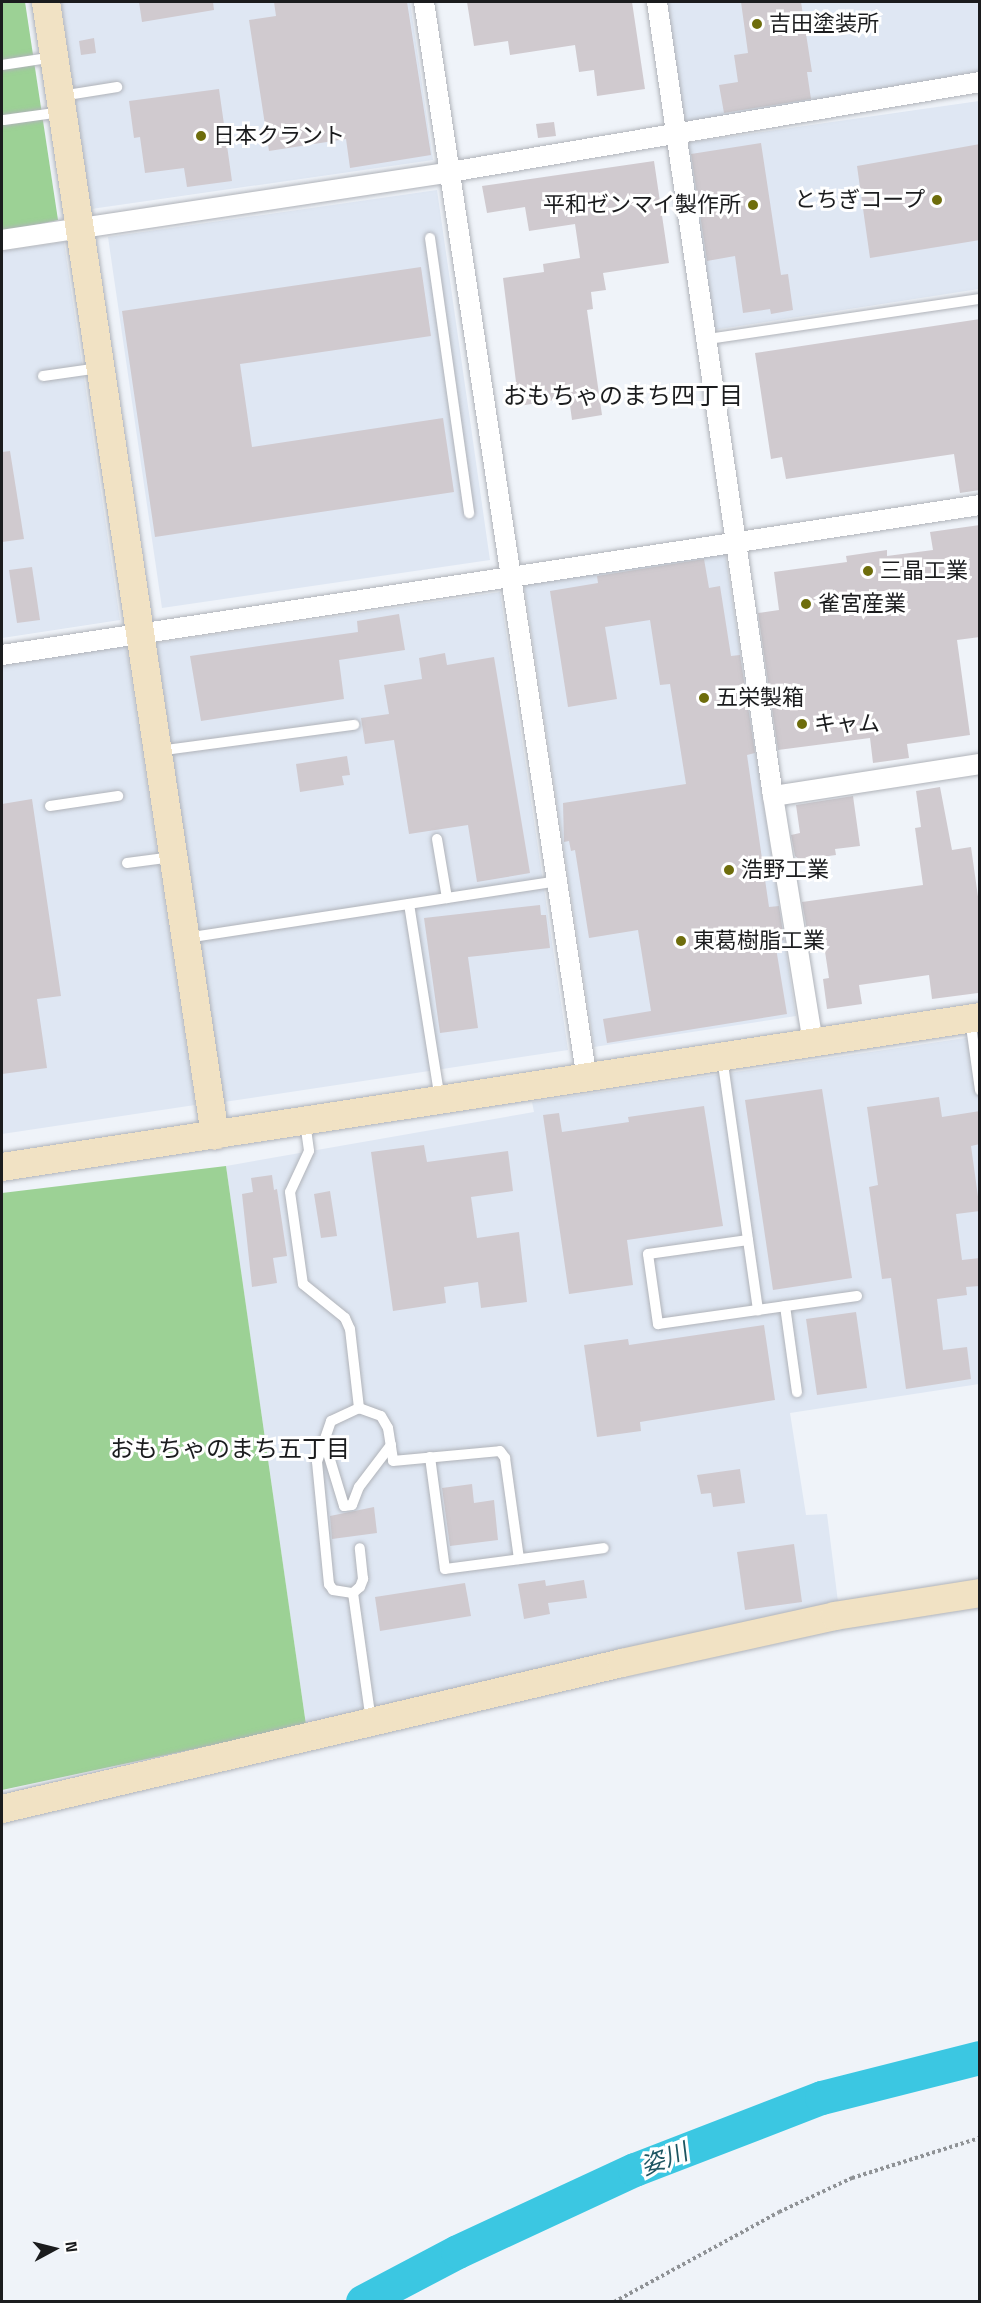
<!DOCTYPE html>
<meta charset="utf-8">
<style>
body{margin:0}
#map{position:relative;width:981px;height:2303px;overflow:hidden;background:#eff3f9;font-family:"Titillium Web","Noto Sans JP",sans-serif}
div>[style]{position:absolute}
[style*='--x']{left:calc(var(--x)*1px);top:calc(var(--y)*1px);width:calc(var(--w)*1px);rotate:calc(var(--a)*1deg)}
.built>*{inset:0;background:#dfe7f3}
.green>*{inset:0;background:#9cd195}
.river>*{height:34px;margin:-17px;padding:0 17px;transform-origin:17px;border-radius:17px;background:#3bc7e2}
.building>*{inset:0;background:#d0cacf}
.path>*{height:4px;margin-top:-2px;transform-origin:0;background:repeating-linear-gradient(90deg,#8f9296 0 3px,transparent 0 6px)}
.roads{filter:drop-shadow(0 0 2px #b0b3b9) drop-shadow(0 0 2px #b0b3b9)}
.lane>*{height:10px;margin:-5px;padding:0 5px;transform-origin:5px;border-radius:5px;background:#fff}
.street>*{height:20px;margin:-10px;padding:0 10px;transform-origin:10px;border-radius:10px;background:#fff}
.secondary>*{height:28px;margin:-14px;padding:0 14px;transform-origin:14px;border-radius:14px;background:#f1e2c4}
.dots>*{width:16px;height:16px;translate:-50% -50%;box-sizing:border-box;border:3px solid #fff;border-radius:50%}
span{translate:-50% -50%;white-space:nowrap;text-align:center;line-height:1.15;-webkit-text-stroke:6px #fff;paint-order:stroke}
.poi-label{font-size:22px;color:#1b1c1e}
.left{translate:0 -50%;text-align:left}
.right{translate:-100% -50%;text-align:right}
.neighbourhood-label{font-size:24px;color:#1b1c1e}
.water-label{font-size:24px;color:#1d5561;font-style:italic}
.frame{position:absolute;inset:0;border:3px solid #1b1c1e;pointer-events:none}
.north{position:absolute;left:24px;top:2219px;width:60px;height:60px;-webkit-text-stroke:4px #fff;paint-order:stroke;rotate:83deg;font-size:16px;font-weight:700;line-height:24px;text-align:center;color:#1b1c1e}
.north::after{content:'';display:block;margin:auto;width:21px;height:27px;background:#1b1c1e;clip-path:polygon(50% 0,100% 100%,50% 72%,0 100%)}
</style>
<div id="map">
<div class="built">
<div style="clip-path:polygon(61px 2px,410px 2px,433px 160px,91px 209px)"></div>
<div style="clip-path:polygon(666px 2px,979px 2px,979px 75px,684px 124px)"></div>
<div style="clip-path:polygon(979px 101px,979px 289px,713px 330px,685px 143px)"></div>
<div style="clip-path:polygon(437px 190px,490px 560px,162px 608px,108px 237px)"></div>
<div style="clip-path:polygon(64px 242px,120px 620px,2px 638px,2px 251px)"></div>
<div style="clip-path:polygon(725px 553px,796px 1016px,594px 1047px,524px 584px)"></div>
<div style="clip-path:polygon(500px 592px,568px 1050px,224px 1102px,156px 643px)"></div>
<div style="clip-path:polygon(126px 645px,195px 1105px,2px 1134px,2px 664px)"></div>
<div style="clip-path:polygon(979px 1036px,979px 1384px,790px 1413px,806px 1515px,827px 1514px,838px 1602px,610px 1651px,306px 1725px,226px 1166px,534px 1112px,532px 1102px)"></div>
</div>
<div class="green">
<div style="clip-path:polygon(2px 2px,25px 2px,58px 220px,2px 232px)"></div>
<div style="clip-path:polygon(226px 1166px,306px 1725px,2px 1790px,2px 1193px)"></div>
</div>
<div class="river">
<div style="--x:363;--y:2302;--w:107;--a:-27.8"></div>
<div style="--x:458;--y:2252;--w:195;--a:-24.9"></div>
<div style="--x:635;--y:2170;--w:200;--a:-21.1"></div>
<div style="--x:822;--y:2098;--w:163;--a:-14.2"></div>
</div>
<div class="building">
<div style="clip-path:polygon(139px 2px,213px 2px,214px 10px,142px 22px)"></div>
<div style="clip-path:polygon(274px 2px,407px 2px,431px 155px,350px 168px,346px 139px,269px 151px,249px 20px,276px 16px)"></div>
<div style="clip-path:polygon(467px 2px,632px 2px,645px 89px,597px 96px,594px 70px,579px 72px,575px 45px,510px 55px,508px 41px,474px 46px)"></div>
<div style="clip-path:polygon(741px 2px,801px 2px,812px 72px,807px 72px,811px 99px,724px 113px,719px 85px,738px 82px,734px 55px,748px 53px)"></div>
<div style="clip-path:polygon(94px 38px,96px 53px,81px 55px,79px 41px)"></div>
<div style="clip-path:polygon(219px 89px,232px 181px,187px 187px,184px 168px,145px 173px,140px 137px,134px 138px,129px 101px)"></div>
<div style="clip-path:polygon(554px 122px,556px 136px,538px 138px,536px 124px)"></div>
<div style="clip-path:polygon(761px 143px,781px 275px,788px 274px,793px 310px,771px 314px,770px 309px,743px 313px,735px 256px,707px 261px,691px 154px)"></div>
<div style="clip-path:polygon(980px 144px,980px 240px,870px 258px,857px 166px)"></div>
<div style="clip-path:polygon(654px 161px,669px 263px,603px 273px,606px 290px,591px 292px,593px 309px,587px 310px,602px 415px,572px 420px,569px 398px,519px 406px,503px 278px,544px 272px,543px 264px,580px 258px,575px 224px,529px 231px,525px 207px,487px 213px,482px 186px)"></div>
<div style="clip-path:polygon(421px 267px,431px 336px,240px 364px,252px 447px,443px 418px,454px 492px,155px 537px,122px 311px)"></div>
<div style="clip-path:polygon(980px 319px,980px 490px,960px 493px,954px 454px,786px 479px,782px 457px,771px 459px,755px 353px)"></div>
<div style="clip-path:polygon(10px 451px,24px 539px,2px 542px,2px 452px)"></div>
<div style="clip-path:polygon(980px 525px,980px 637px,957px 640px,970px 735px,907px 744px,909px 758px,873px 763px,870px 738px,778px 750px,758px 613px,779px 610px,774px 572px,847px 562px,846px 556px,887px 550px,887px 556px,933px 550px,930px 532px)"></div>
<div style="clip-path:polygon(704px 559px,709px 588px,720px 586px,731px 656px,740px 655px,755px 753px,747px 755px,769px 907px,779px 906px,784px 940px,775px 942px,787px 1014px,607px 1043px,603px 1019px,651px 1011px,638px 930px,589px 938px,575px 850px,571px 851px,569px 841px,564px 842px,563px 803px,686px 784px,670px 684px,660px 685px,650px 620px,605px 627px,617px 699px,568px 707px,550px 591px,598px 583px,597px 576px)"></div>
<div style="clip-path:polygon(32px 567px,40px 620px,17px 623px,9px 570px)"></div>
<div style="clip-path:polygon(399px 614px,405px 650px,339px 660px,344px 699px,201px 721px,190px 656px,358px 632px,357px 621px)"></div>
<div style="clip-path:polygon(445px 653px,447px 665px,494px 657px,530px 873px,477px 882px,468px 825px,409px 834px,394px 740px,365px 744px,361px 718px,389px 714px,384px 685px,422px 679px,419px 658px)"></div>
<div style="clip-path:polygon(347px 756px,350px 775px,342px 776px,344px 785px,300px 792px,296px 764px)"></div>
<div style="clip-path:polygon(940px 787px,952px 850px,971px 847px,980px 911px,978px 993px,932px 999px,929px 975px,859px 985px,862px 1004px,827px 1009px,823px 979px,829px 978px,824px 945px,810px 947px,802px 902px,923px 885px,915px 828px,921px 827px,916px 791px)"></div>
<div style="clip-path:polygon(853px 796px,860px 846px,835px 849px,836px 855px,800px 860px,795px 856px,791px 835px,800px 833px,796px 805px)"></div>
<div style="clip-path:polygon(32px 799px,61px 996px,37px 999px,47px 1068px,2px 1074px,2px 804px)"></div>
<div style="clip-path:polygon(540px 905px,541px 915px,546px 915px,550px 948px,468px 957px,478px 1028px,440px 1033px,424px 918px)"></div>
<div style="clip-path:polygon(822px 1089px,852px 1278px,773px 1290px,745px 1100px)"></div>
<div style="clip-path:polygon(939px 1097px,942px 1117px,980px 1111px,980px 1144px,971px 1146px,980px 1211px,956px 1214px,962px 1260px,980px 1258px,980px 1286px,966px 1287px,967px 1295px,937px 1299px,943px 1350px,967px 1347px,971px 1379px,906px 1389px,891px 1278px,882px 1279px,869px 1187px,878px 1185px,867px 1107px)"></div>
<div style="clip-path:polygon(704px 1106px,723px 1226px,627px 1240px,633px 1285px,569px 1294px,543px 1115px,559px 1113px,562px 1132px,629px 1122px,628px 1117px)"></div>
<div style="clip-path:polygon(424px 1145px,427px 1162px,508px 1151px,513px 1191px,471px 1197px,477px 1238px,519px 1232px,527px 1302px,481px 1308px,478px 1282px,444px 1287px,446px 1303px,393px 1311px,371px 1152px)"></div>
<div style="clip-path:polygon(272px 1175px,274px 1190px,277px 1189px,287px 1256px,273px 1258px,277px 1283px,252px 1287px,242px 1194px,253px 1192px,251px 1178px)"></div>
<div style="clip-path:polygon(330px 1191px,337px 1236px,321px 1238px,314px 1194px)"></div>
<div style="clip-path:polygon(856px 1312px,867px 1388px,817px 1395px,806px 1319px)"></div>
<div style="clip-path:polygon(764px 1325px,775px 1400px,640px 1422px,641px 1431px,597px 1437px,584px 1345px,628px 1339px,629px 1345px)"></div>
<div style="clip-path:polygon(740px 1469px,745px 1503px,713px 1507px,711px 1493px,701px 1494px,697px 1475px)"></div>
<div style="clip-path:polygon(472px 1484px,474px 1503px,494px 1500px,498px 1540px,450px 1546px,442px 1488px)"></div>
<div style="clip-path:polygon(374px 1507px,377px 1533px,332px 1539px,330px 1516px)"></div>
<div style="clip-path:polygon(794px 1544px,802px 1602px,745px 1610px,737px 1552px)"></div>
<div style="clip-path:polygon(545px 1580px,546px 1586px,584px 1580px,587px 1598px,548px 1603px,550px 1614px,524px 1619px,518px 1584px)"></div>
<div style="clip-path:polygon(465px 1583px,471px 1616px,380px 1631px,375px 1597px)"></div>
</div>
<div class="path">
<div style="--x:614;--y:2302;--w:188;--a:-28.6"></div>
<div style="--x:779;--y:2212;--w:81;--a:-25"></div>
<div style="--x:852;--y:2178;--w:134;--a:-17.4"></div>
</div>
<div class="roads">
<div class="lane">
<div style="--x:2;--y:65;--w:53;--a:-8.7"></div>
<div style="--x:61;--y:96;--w:57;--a:-9.1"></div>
<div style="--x:4;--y:120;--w:59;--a:-7.9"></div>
<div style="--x:430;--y:238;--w:278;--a:81.9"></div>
<div style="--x:708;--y:339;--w:275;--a:-8.4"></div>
<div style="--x:43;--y:376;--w:57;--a:-8.1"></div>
<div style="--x:158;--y:751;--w:198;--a:-7.6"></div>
<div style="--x:50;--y:806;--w:69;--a:-8.4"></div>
<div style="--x:437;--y:839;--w:60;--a:80.4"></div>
<div style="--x:127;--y:863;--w:46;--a:-7.4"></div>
<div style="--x:409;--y:904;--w:197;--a:81"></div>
<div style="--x:186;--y:938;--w:375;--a:-8.7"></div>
<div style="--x:970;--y:1019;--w:72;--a:82"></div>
<div style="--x:722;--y:1057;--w:256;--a:81.9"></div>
<div style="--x:305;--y:1122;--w:29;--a:82"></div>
<div style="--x:309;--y:1151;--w:45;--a:114.9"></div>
<div style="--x:290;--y:1192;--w:93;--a:82"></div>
<div style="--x:303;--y:1284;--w:54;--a:39"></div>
<div style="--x:345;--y:1318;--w:12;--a:66"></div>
<div style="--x:350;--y:1329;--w:80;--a:83.5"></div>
<div style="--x:359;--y:1408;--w:23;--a:20"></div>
<div style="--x:381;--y:1416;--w:14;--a:60"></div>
<div style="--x:388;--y:1428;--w:33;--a:81"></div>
<div style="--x:393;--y:1461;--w:107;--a:-5.3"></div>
<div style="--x:500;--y:1451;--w:9;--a:54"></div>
<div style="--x:505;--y:1458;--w:102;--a:82.1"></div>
<div style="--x:748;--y:1240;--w:101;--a:172"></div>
<div style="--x:648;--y:1254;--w:71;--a:81.9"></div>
<div style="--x:658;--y:1324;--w:201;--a:-8"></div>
<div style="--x:785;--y:1306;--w:87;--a:82.1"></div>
<div style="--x:359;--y:1408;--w:31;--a:155"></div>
<div style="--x:331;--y:1421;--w:43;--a:108.9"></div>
<div style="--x:317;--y:1462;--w:123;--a:84.4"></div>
<div style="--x:329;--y:1584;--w:7;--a:56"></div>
<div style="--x:333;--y:1590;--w:20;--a:9"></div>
<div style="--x:353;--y:1593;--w:9;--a:-41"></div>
<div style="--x:360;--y:1587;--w:9;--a:-69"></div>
<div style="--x:363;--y:1579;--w:31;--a:-96"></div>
<div style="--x:324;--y:1440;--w:69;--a:73.1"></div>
<div style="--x:344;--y:1506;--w:8;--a:-7"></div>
<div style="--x:352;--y:1505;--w:19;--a:-69"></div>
<div style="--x:359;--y:1487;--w:53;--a:-52.7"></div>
<div style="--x:430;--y:1457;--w:113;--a:82.4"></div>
<div style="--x:445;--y:1569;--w:160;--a:-7.5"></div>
<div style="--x:353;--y:1593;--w:129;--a:82"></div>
</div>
<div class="street">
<div style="--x:424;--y:2;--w:1090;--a:81.4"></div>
<div style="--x:657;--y:2;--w:802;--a:81.69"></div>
<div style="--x:773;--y:796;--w:249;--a:80.8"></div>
<div style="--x:2;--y:240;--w:453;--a:-8.6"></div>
<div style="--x:450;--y:172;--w:538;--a:-9.64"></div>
<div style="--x:2;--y:655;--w:989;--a:-8.72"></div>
<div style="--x:773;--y:796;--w:209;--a:-8.8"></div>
</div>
<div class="secondary">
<div style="--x:46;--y:2;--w:1146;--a:81.52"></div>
<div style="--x:2;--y:1167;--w:989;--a:-8.72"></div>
<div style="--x:2;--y:1809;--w:637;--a:-13.25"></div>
<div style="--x:622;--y:1663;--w:218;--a:-12.4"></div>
<div style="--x:835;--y:1616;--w:147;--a:-9"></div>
</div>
</div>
<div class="dots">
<div style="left:757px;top:24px;background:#6e6d0c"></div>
<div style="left:201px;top:136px;background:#6e6d0c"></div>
<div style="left:937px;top:200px;background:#6e6d0c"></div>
<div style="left:753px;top:205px;background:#6e6d0c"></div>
<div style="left:868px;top:571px;background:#6e6d0c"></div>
<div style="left:806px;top:604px;background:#6e6d0c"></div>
<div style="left:704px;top:698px;background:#6e6d0c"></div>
<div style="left:802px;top:724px;background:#6e6d0c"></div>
<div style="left:729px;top:870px;background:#6e6d0c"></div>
<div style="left:681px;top:941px;background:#6e6d0c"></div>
</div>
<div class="poi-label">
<span class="left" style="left:769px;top:24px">吉田塗装所</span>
<span class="left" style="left:213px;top:136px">日本クラント</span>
<span class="right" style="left:925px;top:200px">とちぎコープ</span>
<span class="right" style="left:741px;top:205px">平和ゼンマイ製作所</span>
<span class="left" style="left:880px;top:571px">三晶工業</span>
<span class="left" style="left:818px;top:604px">雀宮産業</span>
<span class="left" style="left:716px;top:698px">五栄製箱</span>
<span class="left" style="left:814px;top:724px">キャム</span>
<span class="left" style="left:741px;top:870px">浩野工業</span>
<span class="left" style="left:693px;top:941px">東葛樹脂工業</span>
</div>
<div class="neighbourhood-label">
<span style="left:623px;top:396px">おもちゃのまち四丁目</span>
<span style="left:230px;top:1449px">おもちゃのまち五丁目</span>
</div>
<div class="water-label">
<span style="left:664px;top:2159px;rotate:-21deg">姿川</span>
</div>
<div class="frame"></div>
<div class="north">N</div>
</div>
